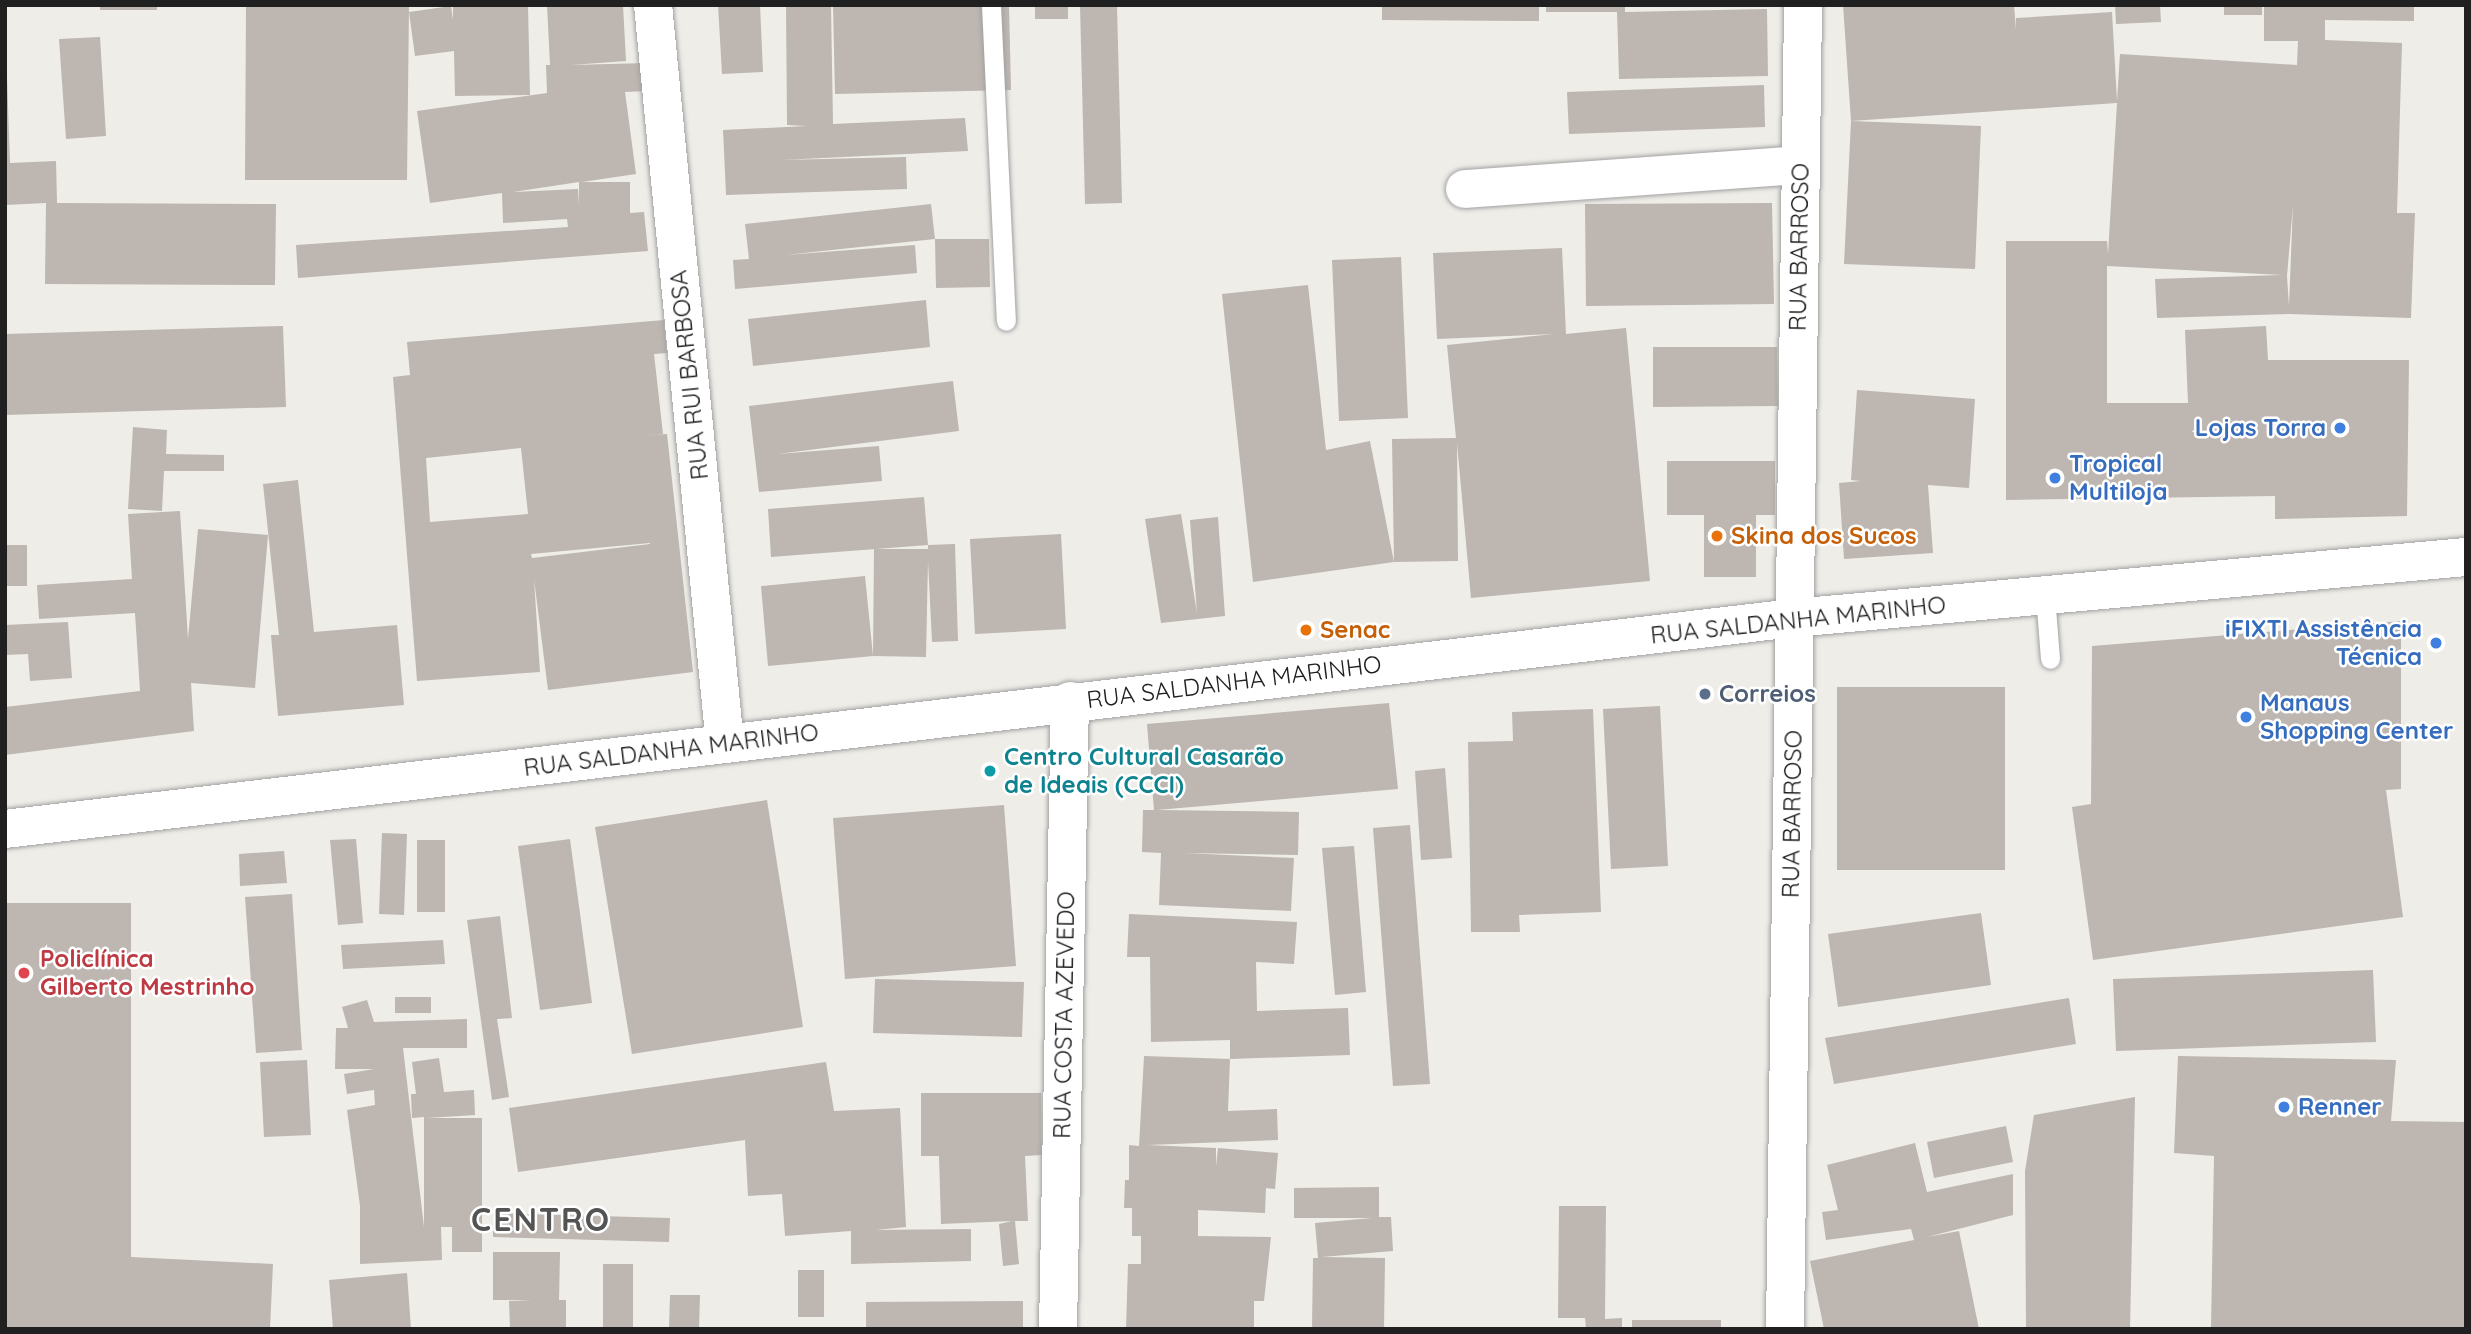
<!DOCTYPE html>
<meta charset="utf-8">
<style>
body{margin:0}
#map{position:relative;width:2471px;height:1334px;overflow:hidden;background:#efede8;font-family:Quicksand,sans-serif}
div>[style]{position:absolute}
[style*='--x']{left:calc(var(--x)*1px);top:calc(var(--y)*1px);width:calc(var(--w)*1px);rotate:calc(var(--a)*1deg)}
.building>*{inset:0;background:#bdb6b1}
.roads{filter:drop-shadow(0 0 2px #a1a1a1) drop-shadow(0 0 2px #a1a1a1)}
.lane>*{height:19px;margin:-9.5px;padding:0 9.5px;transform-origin:9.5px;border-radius:9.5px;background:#fff}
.street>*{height:38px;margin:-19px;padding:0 19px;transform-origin:19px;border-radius:19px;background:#fff}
.dots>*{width:19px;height:19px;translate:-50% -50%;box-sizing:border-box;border:4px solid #fff;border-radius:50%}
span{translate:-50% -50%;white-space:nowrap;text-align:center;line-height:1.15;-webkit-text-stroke:5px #fff;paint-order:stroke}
.street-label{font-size:24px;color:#202020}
.shop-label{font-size:24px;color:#366cbe;font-weight:700}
.right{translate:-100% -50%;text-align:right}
.left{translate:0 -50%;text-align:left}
.food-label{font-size:24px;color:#c56008;font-weight:700}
.service-label{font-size:24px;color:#4e5e75;font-weight:700}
.culture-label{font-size:24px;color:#0d838f;font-weight:700}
.health-label{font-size:24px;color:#be3a42;font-weight:700}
.district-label{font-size:32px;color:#535353;font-weight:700;letter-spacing:2px}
.frame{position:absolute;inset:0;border:7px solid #202020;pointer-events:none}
</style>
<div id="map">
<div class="building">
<div style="clip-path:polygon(100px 5px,157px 5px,157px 10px,100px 10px)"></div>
<div style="clip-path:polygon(246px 5px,409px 5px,407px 180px,245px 180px)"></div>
<div style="clip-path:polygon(453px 5px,528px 5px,530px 95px,455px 96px,454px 51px,415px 56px,409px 12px,451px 6px,453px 20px)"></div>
<div style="clip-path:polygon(evenodd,547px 5px,623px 5px,626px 61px,571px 65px,648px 63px,648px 91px,625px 92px,636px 174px,582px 182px,630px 182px,630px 213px,644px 212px,648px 251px,298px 278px,296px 245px,568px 227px,567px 219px,503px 223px,502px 193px,430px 203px,417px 111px,547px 93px,546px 65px,550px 65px,547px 5px,579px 182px,579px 205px,578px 189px,513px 192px,579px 182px)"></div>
<div style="clip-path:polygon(718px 5px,760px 5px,763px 72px,722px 74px)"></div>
<div style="clip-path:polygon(786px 5px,831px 5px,833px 124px,965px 118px,968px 151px,781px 160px,906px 157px,907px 189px,726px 195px,723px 130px,807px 126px,787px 125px)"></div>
<div style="clip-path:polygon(833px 5px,1009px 5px,1011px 90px,835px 94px)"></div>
<div style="clip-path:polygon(1035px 5px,1068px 5px,1068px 19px,1035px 19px)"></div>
<div style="clip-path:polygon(1080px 5px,1117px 5px,1122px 203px,1085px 204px)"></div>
<div style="clip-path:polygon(1382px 5px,1539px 5px,1539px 21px,1382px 20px)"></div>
<div style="clip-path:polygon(1546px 5px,1625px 5px,1625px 12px,1767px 9px,1768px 76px,1619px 79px,1617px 12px,1546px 12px)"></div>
<div style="clip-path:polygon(evenodd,1843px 5px,2014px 5px,2016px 30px,2016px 18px,2112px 12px,2117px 101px,2120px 54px,2297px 65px,2298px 41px,2264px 41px,2264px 5px,2414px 5px,2414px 21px,2325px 20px,2325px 40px,2402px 43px,2397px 213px,2415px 213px,2411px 318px,2289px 314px,2157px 318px,2155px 279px,2282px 275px,2107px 266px,2107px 403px,2188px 403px,2185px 330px,2266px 326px,2268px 360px,2409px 360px,2407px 516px,2275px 519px,2275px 496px,2006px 500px,2006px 241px,2107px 241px,2108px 254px,2117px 103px,1851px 121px,1843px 5px,2293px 205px,2289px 306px,2287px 276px,2293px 205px)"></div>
<div style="clip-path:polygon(2115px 5px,2160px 5px,2161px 22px,2116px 24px)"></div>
<div style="clip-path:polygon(2224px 5px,2262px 5px,2262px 15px,2224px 15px)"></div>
<div style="clip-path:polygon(5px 19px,10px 163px,56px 161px,57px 203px,276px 204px,275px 285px,45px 284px,46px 203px,5px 205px)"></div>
<div style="clip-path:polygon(100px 37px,106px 136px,66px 139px,59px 39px)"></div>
<div style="clip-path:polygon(1764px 85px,1765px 127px,1569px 134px,1567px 92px)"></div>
<div style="clip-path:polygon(1851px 121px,1981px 126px,1975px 269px,1844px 264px)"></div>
<div style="clip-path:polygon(1772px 203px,1774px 304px,1586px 306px,1585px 204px)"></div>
<div style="clip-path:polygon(931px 204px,935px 239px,785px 255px,915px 245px,917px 273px,735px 289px,733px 260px,749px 259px,745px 224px)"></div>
<div style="clip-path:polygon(935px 239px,989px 239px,990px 287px,936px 288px)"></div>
<div style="clip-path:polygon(1562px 248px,1566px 334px,1626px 328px,1650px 581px,1471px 598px,1457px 443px,1458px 561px,1394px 562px,1392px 439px,1456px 438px,1447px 345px,1554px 334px,1437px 339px,1433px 253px)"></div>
<div style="clip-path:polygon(1401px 257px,1408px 418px,1339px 421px,1332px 260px)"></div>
<div style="clip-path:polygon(1308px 285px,1326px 450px,1370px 441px,1394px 562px,1253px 582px,1222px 294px)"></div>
<div style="clip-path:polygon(926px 300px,930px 347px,753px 366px,748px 319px)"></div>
<div style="clip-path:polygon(evenodd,664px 320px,667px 353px,654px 354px,663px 434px,641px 436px,667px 434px,693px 672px,548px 690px,534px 579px,540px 672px,417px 681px,393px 377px,410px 375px,407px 342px,664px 320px,521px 448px,528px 514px,430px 522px,426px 458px,521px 448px,664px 320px,650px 543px,650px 544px,532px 558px,531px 554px,650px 543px)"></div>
<div style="clip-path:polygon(283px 326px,286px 407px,5px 415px,5px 334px)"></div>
<div style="clip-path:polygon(1653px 347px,1777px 347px,1778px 406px,1653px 407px)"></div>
<div style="clip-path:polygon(953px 381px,959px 431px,777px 454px,879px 446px,882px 481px,759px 492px,749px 406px)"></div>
<div style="clip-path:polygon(1857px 390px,1975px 399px,1969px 488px,1928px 485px,1933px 553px,1844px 559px,1839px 483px,1861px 481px,1851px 480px)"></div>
<div style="clip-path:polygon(133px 427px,167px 430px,166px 454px,224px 455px,224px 471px,164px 471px,162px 511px,128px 509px)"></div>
<div style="clip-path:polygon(1667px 461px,1775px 461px,1775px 515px,1756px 515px,1756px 577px,1704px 577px,1704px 515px,1667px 515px)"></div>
<div style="clip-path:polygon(298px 480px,314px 632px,397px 625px,404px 705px,278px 716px,271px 635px,279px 635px,263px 484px)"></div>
<div style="clip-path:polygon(924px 497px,928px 545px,771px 557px,768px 509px)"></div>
<div style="clip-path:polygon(180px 511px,188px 639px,198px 529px,268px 535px,255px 688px,191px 683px,194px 731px,5px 755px,5px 707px,140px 691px,135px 613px,39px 619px,37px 585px,132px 579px,128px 514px)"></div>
<div style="clip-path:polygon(1181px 514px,1197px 613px,1190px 520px,1218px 517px,1225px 616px,1161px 623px,1145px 519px)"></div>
<div style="clip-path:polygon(1061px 534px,1066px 629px,975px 634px,970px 539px)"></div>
<div style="clip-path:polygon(955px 544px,958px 641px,932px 642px,928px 561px,926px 657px,873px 656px,874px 549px,928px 549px,928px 545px)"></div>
<div style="clip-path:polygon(5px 545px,27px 545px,27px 586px,5px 586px)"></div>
<div style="clip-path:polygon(865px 576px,873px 656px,768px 666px,761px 586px)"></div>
<div style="clip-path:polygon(2401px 621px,2401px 789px,2386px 790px,2403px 917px,2093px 960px,2072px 807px,2091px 804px,2092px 646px)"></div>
<div style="clip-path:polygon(68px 622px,72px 678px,30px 681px,28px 654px,5px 655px,5px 625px)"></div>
<div style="clip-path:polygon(1837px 687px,2005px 687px,2005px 870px,1837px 870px)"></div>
<div style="clip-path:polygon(1389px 703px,1398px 789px,1157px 810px,1299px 812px,1298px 855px,1183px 853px,1294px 858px,1291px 911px,1159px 905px,1161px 853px,1142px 852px,1143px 810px,1154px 810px,1147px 724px)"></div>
<div style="clip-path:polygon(1660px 706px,1668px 866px,1611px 869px,1603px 709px)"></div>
<div style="clip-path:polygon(1593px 709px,1601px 912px,1519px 915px,1520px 932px,1471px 932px,1468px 742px,1513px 741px,1512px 712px)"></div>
<div style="clip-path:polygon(1445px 768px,1452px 858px,1421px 860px,1415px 771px)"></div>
<div style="clip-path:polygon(767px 800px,803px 1027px,632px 1054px,595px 827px)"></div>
<div style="clip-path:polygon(1004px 805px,1016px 966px,845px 979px,833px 818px)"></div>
<div style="clip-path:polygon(1410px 825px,1430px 1084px,1393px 1086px,1373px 828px)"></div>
<div style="clip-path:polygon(382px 833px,407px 834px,404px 915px,379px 914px)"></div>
<div style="clip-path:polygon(356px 839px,363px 923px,338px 925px,330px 840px)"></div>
<div style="clip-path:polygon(570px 839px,592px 1003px,540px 1010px,518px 846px)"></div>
<div style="clip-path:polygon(417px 840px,445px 840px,445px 912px,417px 912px)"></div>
<div style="clip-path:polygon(1354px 846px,1366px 992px,1335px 995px,1322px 848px)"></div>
<div style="clip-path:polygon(284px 851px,287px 883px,240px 886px,239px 854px)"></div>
<div style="clip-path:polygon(292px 894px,302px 1050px,256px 1053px,245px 897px)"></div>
<div style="clip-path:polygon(5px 903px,131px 903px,131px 1257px,273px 1264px,270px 1329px,5px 1329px)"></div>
<div style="clip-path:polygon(1981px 913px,1991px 985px,1838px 1007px,1828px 934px)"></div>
<div style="clip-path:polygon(1129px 914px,1297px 922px,1294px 964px,1256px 962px,1257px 1011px,1348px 1008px,1350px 1055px,1230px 1059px,1230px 1040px,1151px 1042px,1150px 957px,1127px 957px)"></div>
<div style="clip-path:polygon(500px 916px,512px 1018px,497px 1019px,509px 1097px,492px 1100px,467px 920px)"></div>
<div style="clip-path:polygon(443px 940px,445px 964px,343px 969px,341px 945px)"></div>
<div style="clip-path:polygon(2373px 970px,2376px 1042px,2116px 1051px,2113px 979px)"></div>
<div style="clip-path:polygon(875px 979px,1024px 982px,1022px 1037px,873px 1033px)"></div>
<div style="clip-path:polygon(395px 997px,431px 997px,431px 1013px,395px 1013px)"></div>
<div style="clip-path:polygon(2069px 998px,2076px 1044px,1834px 1084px,1825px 1038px)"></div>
<div style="clip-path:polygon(367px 1000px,374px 1022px,467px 1019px,467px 1048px,403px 1048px,424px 1227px,424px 1117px,412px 1118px,411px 1094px,416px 1094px,412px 1062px,439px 1058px,444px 1092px,474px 1090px,475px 1115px,427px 1118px,482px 1118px,482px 1252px,452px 1252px,452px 1227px,441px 1227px,442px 1260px,360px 1264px,360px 1206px,347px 1110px,375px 1105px,374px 1090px,347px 1094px,344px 1074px,374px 1069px,335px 1069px,336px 1028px,348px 1028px,342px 1007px)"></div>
<div style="clip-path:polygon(1144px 1056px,1230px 1059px,1228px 1111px,1277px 1109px,1278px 1140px,1147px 1145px,1216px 1148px,1216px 1166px,1218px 1148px,1278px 1153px,1275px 1189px,1266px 1188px,1265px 1213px,1198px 1210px,1198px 1236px,1271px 1237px,1264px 1301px,1254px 1301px,1254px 1329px,1126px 1329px,1128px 1264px,1141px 1264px,1141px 1236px,1132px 1236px,1132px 1208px,1124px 1208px,1125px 1180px,1129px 1180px,1129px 1145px,1139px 1146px)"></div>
<div style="clip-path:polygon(2178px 1056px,2396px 1060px,2391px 1121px,2466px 1122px,2466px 1329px,2211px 1329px,2214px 1156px,2174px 1153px)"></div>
<div style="clip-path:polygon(307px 1060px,311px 1135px,264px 1137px,260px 1062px)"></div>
<div style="clip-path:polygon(826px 1062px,834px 1111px,900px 1108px,906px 1227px,876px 1230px,971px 1229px,971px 1261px,851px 1264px,851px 1231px,785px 1236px,782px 1194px,748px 1196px,745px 1140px,518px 1172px,509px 1108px)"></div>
<div style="clip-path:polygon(921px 1093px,1041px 1093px,1042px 1155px,1025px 1156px,1028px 1221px,1015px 1221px,1019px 1264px,1003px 1266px,999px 1224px,1012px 1221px,941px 1224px,939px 1156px,921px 1156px)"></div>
<div style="clip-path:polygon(2135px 1097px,2130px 1329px,2026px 1329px,2025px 1171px,2034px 1115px)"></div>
<div style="clip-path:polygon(2006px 1126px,2013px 1162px,1934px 1178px,1927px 1142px)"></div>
<div style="clip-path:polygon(1915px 1143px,1927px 1192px,2013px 1174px,2013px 1215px,1927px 1237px,1959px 1231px,1979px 1329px,1824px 1329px,1810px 1261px,1914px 1240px,1911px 1229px,1826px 1240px,1822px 1212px,1838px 1210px,1827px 1165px)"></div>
<div style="clip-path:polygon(1379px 1187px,1379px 1217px,1391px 1217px,1393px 1251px,1322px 1257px,1385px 1258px,1384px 1329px,1312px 1329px,1313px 1258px,1318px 1258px,1315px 1223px,1372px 1218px,1294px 1218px,1294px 1188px)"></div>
<div style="clip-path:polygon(1559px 1206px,1606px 1206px,1605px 1319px,1622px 1318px,1622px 1329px,1586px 1329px,1585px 1318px,1558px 1318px)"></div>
<div style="clip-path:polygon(493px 1213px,670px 1218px,669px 1242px,493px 1237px)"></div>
<div style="clip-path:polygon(493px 1252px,560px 1252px,559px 1300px,566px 1300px,566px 1329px,510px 1329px,509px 1301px,532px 1300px,493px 1300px)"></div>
<div style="clip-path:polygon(603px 1264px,633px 1264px,633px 1329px,603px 1329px)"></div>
<div style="clip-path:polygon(798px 1270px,824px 1270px,824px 1317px,798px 1317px)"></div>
<div style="clip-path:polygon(407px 1273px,411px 1329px,333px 1329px,329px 1280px)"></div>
<div style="clip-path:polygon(670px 1295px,700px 1295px,699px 1329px,669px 1329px)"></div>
<div style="clip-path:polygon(1023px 1301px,1023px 1329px,866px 1329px,866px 1302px)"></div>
<div style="clip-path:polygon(1632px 1320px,1721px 1320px,1721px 1329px,1632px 1329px)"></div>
</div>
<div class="roads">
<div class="lane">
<div style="--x:991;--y:5;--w:316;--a:87.3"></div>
<div style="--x:2045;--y:595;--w:64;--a:85.5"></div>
</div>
<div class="street">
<div style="--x:653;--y:5;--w:742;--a:84.44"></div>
<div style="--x:1465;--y:189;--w:336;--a:-4.1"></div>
<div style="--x:5;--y:829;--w:1801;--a:-6.73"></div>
<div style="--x:1794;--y:618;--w:675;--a:-5.19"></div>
<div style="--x:1058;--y:1329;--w:628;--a:-88.91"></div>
<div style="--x:1785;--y:1329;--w:1324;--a:-89.22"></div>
</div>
</div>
<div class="dots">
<div style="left:2340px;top:428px;background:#3f7fe0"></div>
<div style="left:2055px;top:478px;background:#3f7fe0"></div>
<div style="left:1717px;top:536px;background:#e8710a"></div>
<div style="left:1306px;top:630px;background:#e8710a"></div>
<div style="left:2436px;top:643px;background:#3f7fe0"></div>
<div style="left:1705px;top:694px;background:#5c6f8a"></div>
<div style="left:2246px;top:717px;background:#3f7fe0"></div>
<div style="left:990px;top:771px;background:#0f9aa8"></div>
<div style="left:24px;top:973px;background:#e0444e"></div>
<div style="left:2284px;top:1107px;background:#3f7fe0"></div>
</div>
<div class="street-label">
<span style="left:1799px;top:247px;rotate:-89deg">RUA BARROSO</span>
<span style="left:689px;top:375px;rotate:-96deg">RUA RUI BARBOSA</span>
<span style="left:1798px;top:620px;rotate:-6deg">RUA SALDANHA MARINHO</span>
<span style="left:1234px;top:682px;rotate:-7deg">RUA SALDANHA MARINHO</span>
<span style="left:671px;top:750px;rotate:-7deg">RUA SALDANHA MARINHO</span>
<span style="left:1792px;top:814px;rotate:-89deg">RUA BARROSO</span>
<span style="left:1064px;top:1015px;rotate:-89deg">RUA COSTA AZEVEDO</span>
</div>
<div class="shop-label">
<span class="right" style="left:2326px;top:428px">Lojas Torra</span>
<span class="left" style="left:2069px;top:478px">Tropical<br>Multiloja</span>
<span class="right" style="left:2422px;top:643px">iFIXTI Assistência<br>Técnica</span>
<span class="left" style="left:2260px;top:717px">Manaus<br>Shopping Center</span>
<span class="left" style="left:2298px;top:1107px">Renner</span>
</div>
<div class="food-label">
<span class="left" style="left:1731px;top:536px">Skina dos Sucos</span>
<span class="left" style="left:1320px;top:630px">Senac</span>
</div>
<div class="service-label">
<span class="left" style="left:1719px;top:694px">Correios</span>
</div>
<div class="culture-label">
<span class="left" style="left:1004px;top:771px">Centro Cultural Casarão<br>de Ideais (CCCI)</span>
</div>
<div class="health-label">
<span class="left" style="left:40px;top:973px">Policlínica<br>Gilberto Mestrinho</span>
</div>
<div class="district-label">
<span style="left:541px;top:1219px">CENTRO</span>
</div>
<div class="frame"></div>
</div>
